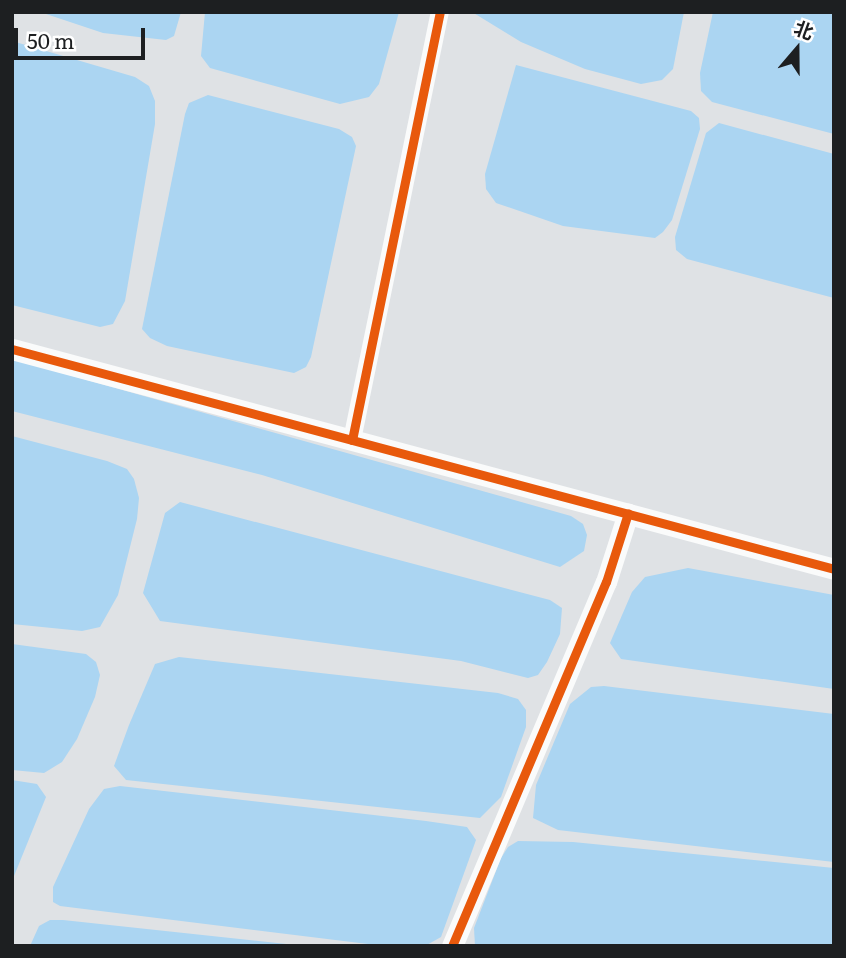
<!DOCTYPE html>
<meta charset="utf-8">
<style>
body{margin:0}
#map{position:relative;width:846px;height:958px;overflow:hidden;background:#dfe2e5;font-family:Literata,"Noto Sans SC",serif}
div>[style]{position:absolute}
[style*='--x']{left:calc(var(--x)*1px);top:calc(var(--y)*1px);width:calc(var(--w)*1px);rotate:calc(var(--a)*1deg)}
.water>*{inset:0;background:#abd5f2}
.minor>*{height:18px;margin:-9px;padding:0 9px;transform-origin:9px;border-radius:9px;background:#fafbfb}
.tertiary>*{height:21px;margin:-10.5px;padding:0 10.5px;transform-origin:10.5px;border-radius:10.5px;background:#fafbfb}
.cycleway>*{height:9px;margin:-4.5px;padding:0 4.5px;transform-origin:4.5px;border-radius:4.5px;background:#e8590c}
span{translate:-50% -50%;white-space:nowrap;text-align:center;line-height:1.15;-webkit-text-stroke:5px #fff;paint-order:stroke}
.frame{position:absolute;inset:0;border:14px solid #1d1f21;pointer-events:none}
.north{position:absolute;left:762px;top:14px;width:70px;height:70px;-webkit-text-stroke:5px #fff;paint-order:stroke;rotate:20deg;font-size:19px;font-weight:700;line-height:28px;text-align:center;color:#1d1f21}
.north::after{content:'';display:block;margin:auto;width:24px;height:32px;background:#1d1f21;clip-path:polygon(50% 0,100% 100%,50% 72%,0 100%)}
.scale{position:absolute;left:14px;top:28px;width:131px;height:32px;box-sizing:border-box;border:4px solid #1d1f21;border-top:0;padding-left:9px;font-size:21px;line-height:24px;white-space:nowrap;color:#1d1f21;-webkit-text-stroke:5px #fff;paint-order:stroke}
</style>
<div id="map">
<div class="water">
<div style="clip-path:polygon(40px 12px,181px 12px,174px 36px,166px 40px,103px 33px)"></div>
<div style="clip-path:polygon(205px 12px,399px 12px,379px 84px,369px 97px,340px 104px,210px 68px,201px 56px)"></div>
<div style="clip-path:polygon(472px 12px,684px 12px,673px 69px,662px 80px,641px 84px,585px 69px,521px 42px)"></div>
<div style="clip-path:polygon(713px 12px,834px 12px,834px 134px,712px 102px,701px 91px,700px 73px)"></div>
<div style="clip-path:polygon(12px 41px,135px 77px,149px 86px,155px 101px,155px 124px,125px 301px,113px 324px,100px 327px,12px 305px)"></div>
<div style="clip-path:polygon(516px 65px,691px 111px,699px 118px,700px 129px,672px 220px,663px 232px,655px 238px,563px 226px,496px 203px,486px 189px,485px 174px)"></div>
<div style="clip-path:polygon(208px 95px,339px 129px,352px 137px,356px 146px,311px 357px,306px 367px,294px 373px,167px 346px,150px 338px,142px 329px,185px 114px,189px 103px)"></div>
<div style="clip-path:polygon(719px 123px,834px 154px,834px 298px,687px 259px,676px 250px,675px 237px,706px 133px)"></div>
<div style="clip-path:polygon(12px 359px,571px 516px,583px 524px,587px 535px,584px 551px,560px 567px,262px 475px,12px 411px)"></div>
<div style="clip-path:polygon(12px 436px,107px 461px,127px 469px,134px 479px,139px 498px,137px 519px,118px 595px,100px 627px,82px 631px,12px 624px)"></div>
<div style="clip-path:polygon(180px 502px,550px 600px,562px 608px,560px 634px,547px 662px,538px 675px,528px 678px,461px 661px,160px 621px,143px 593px,165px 513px)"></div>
<div style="clip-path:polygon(688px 568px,834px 595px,834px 689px,621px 659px,610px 643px,632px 592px,645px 577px)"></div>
<div style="clip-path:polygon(12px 644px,86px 654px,96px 662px,100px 675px,95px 697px,77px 739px,62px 762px,44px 773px,12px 770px)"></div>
<div style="clip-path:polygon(179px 657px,498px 693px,518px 699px,526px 710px,526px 727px,501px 797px,480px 818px,126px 780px,114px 766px,129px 725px,155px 664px)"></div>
<div style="clip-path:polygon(604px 686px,834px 714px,834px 862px,558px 830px,533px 818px,536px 785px,570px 704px,591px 687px)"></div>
<div style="clip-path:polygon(12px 780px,37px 784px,46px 797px,12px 881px)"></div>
<div style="clip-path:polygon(120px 786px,426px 821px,467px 827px,476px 840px,441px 937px,425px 946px,376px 945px,60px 906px,53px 902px,53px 887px,89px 809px,104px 789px)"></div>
<div style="clip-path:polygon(518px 841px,573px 842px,834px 868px,834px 946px,475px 946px,474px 928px,501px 858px,508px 847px)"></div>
<div style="clip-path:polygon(50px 920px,63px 920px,305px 946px,30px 946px,39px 926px)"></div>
</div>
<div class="minor">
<div style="--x:352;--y:440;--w:437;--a:-78.4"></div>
</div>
<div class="tertiary">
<div style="--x:12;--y:349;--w:851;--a:14.98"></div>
<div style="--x:452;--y:946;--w:395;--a:-67.1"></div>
<div style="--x:606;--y:582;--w:72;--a:-72.3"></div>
</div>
<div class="cycleway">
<div style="--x:12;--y:349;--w:851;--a:14.98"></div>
<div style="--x:352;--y:440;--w:437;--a:-78.4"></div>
<div style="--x:452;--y:946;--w:395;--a:-67.1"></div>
<div style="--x:606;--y:582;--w:72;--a:-72.3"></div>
</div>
<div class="frame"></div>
<div class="north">北</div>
<div class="scale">50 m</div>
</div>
